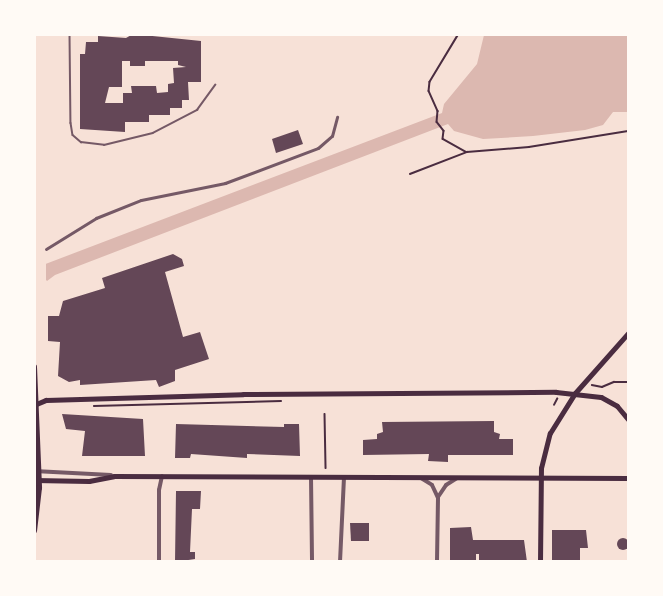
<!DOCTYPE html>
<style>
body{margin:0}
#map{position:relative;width:663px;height:596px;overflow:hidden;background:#f7e1d7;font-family:"Fira Sans Condensed",sans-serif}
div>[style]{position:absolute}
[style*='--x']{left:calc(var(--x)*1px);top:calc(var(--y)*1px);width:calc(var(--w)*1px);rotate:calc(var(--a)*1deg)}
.water>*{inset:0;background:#dcb8b0}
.pier>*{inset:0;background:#f7e1d7}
.building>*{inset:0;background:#644757}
.round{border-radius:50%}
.path>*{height:1.5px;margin:-0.75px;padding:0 0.75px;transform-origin:0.75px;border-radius:0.75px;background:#4a2c40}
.service>*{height:1.5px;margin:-0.75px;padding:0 0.75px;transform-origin:0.75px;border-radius:0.75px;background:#755966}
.pedestrian>*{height:3px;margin:-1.5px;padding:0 1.5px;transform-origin:1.5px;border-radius:1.5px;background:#755966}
.minor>*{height:4px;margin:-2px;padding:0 2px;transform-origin:2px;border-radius:2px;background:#755966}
.secondary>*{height:5px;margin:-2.5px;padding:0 2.5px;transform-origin:2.5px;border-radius:2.5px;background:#4a2c40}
.primary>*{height:6px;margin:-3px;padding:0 3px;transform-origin:3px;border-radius:3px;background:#4a2c40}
span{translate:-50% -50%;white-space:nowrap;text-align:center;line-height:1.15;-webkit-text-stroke:6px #fffaf5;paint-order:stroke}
.frame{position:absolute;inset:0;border:36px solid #fffaf5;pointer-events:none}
</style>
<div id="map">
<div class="water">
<div style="clip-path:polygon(484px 35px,628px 35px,628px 112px,613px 112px,603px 125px,585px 130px,533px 136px,483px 139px,454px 131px,448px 124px,55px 275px,47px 281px,35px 268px,442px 113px,444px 104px,477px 64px)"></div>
</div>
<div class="pier">
<div style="clip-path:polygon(46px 261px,46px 284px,34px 288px,34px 265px)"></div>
</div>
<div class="building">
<div style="clip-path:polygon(evenodd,133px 34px,201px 41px,201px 82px,188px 82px,189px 100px,182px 100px,182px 108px,170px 108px,170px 115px,149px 115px,149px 122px,125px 122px,125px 132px,80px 129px,80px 54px,85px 54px,86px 42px,98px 42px,98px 36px,126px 38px,133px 34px,122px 61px,130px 61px,130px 66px,145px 66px,145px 61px,178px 61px,178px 65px,186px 67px,173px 68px,174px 83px,168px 84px,168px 92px,157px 93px,156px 86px,131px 86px,132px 93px,123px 93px,123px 103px,105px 103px,109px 87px,122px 87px,122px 61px)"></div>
<div style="clip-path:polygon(298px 130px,303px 144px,276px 153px,272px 139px)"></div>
<div style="clip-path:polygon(173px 254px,182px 259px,184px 266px,165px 272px,183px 337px,200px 332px,209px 359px,175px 370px,175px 381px,159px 387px,156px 380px,80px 385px,80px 380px,69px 382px,58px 376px,60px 342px,48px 341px,48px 316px,59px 316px,63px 301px,105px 288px,102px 278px)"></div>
<div style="clip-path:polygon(62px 414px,143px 419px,145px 456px,82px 456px,85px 431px,66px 429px)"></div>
<div style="clip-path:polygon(494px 421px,494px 432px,500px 434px,499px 439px,513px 439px,513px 455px,448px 455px,448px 462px,428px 461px,429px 454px,363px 455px,363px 440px,377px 439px,377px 434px,383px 432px,382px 422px)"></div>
<div style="clip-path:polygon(176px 424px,284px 427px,284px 424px,299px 424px,300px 456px,247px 454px,247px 458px,191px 454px,190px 458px,175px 458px)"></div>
<div style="clip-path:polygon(176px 491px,201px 491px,200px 509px,192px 509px,190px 552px,195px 552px,195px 559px,175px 562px)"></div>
<div style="clip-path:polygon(350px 523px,369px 523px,369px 541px,351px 541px)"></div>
<div style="clip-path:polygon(471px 527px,473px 540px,524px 540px,527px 562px,479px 561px,479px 554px,476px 554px,476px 562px,450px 562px,450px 528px)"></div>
<div style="clip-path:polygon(552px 530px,586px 530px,588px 548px,580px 548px,580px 562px,552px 562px)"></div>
<div class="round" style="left:617px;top:538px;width:12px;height:12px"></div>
</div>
<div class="path">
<div style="--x:459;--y:34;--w:56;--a:121.1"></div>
<div style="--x:430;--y:82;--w:9;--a:96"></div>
<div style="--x:429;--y:91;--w:22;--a:66"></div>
<div style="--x:438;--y:111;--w:11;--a:95"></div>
<div style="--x:437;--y:122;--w:11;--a:52"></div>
<div style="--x:444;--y:131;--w:8;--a:97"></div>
<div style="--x:443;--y:139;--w:26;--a:29"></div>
<div style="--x:410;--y:174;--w:61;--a:-21.1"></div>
<div style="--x:467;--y:152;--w:62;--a:-4.6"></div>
<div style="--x:529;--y:147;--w:100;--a:-9.2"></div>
<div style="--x:592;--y:385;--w:10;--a:11"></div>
<div style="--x:602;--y:387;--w:13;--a:-23"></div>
<div style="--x:614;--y:382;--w:14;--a:0"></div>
<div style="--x:554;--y:405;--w:7;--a:-63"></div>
<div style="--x:94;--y:406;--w:187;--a:-1.5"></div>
<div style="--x:325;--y:414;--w:54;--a:88.9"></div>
</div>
<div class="service">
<div style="--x:70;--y:34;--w:89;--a:89.4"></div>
<div style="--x:71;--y:123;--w:12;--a:81"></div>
<div style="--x:73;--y:135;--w:11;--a:41"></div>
<div style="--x:81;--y:142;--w:23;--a:7"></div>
<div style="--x:104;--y:145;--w:50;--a:-13.8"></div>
<div style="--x:153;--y:133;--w:50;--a:-27.6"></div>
<div style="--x:197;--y:110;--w:31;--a:-54"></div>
</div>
<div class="pedestrian">
<div style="--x:46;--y:249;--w:59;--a:-31.8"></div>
<div style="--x:96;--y:218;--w:48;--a:-21.8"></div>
<div style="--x:141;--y:200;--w:86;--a:-11.4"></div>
<div style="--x:225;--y:183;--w:99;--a:-20.6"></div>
<div style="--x:318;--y:148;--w:18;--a:-41"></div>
<div style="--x:332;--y:136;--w:20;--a:-75"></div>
</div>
<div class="minor">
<div style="--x:34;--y:471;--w:77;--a:3"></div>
<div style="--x:311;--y:477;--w:85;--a:89.3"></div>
<div style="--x:421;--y:478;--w:13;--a:32"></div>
<div style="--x:432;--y:485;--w:14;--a:65"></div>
<div style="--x:438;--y:498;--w:64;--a:90.9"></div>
<div style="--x:438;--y:497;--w:14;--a:-56"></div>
<div style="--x:446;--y:485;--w:13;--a:-32"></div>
<div style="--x:159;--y:562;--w:72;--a:-90"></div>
<div style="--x:159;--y:490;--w:14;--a:-78"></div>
<div style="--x:340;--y:562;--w:85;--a:-87.3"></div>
</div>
<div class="secondary">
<div style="--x:34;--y:405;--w:13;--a:-23"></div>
<div style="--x:46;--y:400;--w:197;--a:-1.7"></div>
<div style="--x:243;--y:394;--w:313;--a:-0.4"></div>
<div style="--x:556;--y:392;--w:45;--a:6.3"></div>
<div style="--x:601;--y:397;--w:18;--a:29"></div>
<div style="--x:617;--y:406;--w:17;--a:50"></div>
<div style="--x:34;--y:480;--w:55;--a:1"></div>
<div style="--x:89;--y:481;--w:25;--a:-11"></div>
<div style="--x:114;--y:476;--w:514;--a:0.22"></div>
<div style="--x:540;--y:562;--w:94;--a:-89.4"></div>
<div style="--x:541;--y:468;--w:36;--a:-76"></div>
<div style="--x:550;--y:433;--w:47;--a:-58"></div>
<div style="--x:575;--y:393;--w:80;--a:-48.5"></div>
</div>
<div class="primary">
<div style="--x:34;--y:367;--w:121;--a:87.6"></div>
<div style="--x:39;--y:488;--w:43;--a:96.6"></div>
</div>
<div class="frame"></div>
</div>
